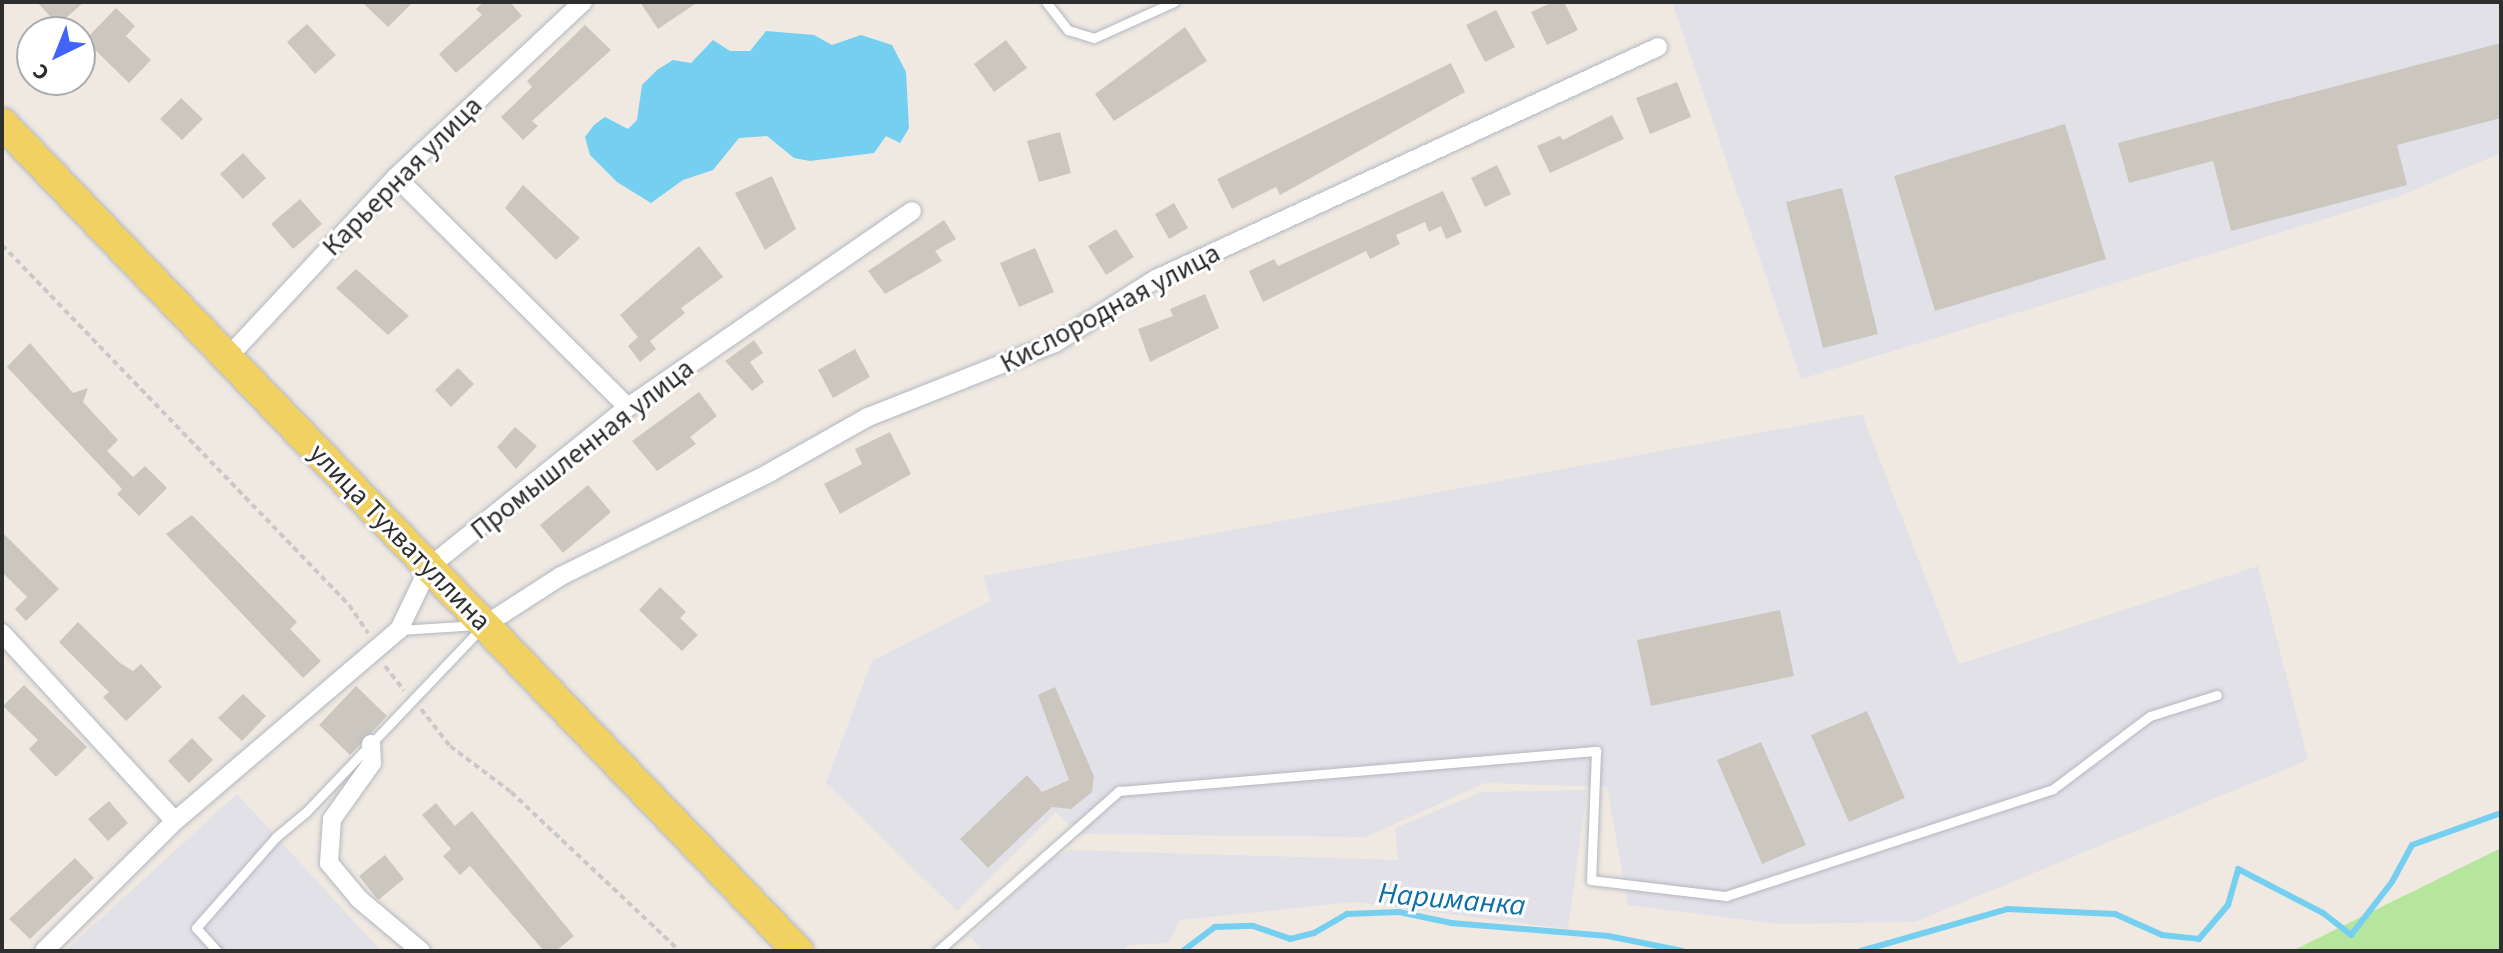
<!DOCTYPE html>
<meta charset="utf-8">
<style>
body{margin:0}
#map{position:relative;width:2503px;height:953px;overflow:hidden;background:#efe9e1;font-family:"Source Sans 3",sans-serif}
div>[style]{position:absolute}
[style*='--x']{left:calc(var(--x)*1px);top:calc(var(--y)*1px);width:calc(var(--w)*1px);rotate:calc(var(--a)*1deg)}
.industrial>*{inset:0;background:#e3e1e8}
.green>*{inset:0;background:#b6e59e}
.water>*{inset:0;background:#75cff0}
.stream>*{height:6px;margin:-3px;padding:0 3px;transform-origin:3px;border-radius:3px;background:#75cff0}
.building>*{inset:0;background:#cbc7bf}
.path>*{height:4px;margin-top:-2px;transform-origin:0;background:repeating-linear-gradient(90deg,#c9c9c9 0 6px,transparent 0 10px)}
.roads{filter:drop-shadow(0 0 2px #b4b7c1) drop-shadow(0 0 2px #b4b7c1)}
.lane>*{height:9px;margin:-4.5px;padding:0 4.5px;transform-origin:4.5px;border-radius:4.5px;background:#fff}
.street>*{height:18px;margin:-9px;padding:0 9px;transform-origin:9px;border-radius:9px;background:#fff}
.primary>*{height:30px;margin:-15px;padding:0 15px;transform-origin:15px;border-radius:15px;background:#f2d163}
span{translate:-50% -50%;white-space:nowrap;text-align:center;line-height:1.15;-webkit-text-stroke:6px #fff;paint-order:stroke}
.street-label{font-size:28px;color:#2e2e2e}
.water-label{font-size:30px;color:#0d6fa3;font-style:italic}
.frame{position:absolute;inset:0;border:4px solid #2e2e2e;pointer-events:none}
.north{position:absolute;left:16px;top:16px;width:80px;height:80px;box-sizing:border-box;background:#fff;border:2px solid #ababab;border-radius:50%;rotate:223deg;font-size:22px;font-weight:700;line-height:32px;text-align:center;color:#2e2e2e}
.north::after{content:'';display:block;margin:auto;width:28px;height:36px;background:#4264fb;clip-path:polygon(50% 0,100% 100%,50% 72%,0 100%)}
</style>
<div id="map">
<div class="industrial">
<div style="clip-path:polygon(1672px 2px,2501px 2px,2501px 153px,2400px 196px,1801px 379px)"></div>
<div style="clip-path:polygon(1862px 414px,1959px 664px,2258px 566px,2308px 760px,1915px 922px,1778px 924px,1628px 905px,1607px 787px,1485px 783px,1366px 837px,1079px 834px,1056px 812px,957px 911px,826px 783px,872px 661px,991px 601px,983px 576px)"></div>
<div style="clip-path:polygon(1587px 790px,1568px 929px,1354px 902px,1180px 920px,1169px 943px,1128px 945px,1123px 951px,983px 951px,970px 936px,1049px 860px,1070px 850px,1398px 860px,1395px 828px,1482px 792px)"></div>
<div style="clip-path:polygon(237px 794px,381px 951px,65px 951px)"></div>
</div>
<div class="green">
<div style="clip-path:polygon(2501px 848px,2501px 951px,2292px 951px)"></div>
</div>
<div class="water">
<div style="clip-path:polygon(766px 31px,814px 35px,832px 45px,861px 35px,892px 45px,906px 72px,909px 128px,900px 143px,886px 136px,874px 153px,810px 161px,794px 158px,767px 136px,739px 138px,713px 170px,683px 180px,651px 203px,617px 182px,590px 155px,585px 137px,594px 125px,605px 117px,628px 129px,637px 120px,642px 85px,657px 70px,673px 60px,691px 63px,713px 40px,730px 51px,750px 51px)"></div>
</div>
<div class="stream">
<div style="--x:1183;--y:951;--w:40;--a:-37"></div>
<div style="--x:1215;--y:927;--w:38;--a:-2"></div>
<div style="--x:1253;--y:926;--w:39;--a:19"></div>
<div style="--x:1290;--y:939;--w:25;--a:-14"></div>
<div style="--x:1314;--y:933;--w:38;--a:-30"></div>
<div style="--x:1347;--y:914;--w:52;--a:-2.2"></div>
<div style="--x:1399;--y:912;--w:53;--a:11.9"></div>
<div style="--x:1451;--y:923;--w:158;--a:4.7"></div>
<div style="--x:1608;--y:936;--w:76;--a:11.3"></div>
<div style="--x:1861;--y:951;--w:152;--a:-16"></div>
<div style="--x:2007;--y:909;--w:108;--a:2.7"></div>
<div style="--x:2115;--y:914;--w:51;--a:24.1"></div>
<div style="--x:2162;--y:935;--w:37;--a:6"></div>
<div style="--x:2199;--y:939;--w:45;--a:-49.5"></div>
<div style="--x:2228;--y:905;--w:37;--a:-74"></div>
<div style="--x:2238;--y:869;--w:96;--a:27.4"></div>
<div style="--x:2323;--y:913;--w:36;--a:38"></div>
<div style="--x:2351;--y:935;--w:67;--a:-52.3"></div>
<div style="--x:2392;--y:882;--w:42;--a:-61.6"></div>
<div style="--x:2412;--y:845;--w:95;--a:-19.8"></div>
</div>
<div class="building">
<div style="clip-path:polygon(37px 2px,84px 2px,58px 25px)"></div>
<div style="clip-path:polygon(362px 2px,413px 2px,388px 27px)"></div>
<div style="clip-path:polygon(484px 2px,510px 2px,522px 16px,456px 73px,439px 54px,482px 15px,476px 9px)"></div>
<div style="clip-path:polygon(640px 2px,698px 2px,658px 29px)"></div>
<div style="clip-path:polygon(1553px 2px,1564px 2px,1578px 30px,1547px 45px,1531px 12px)"></div>
<div style="clip-path:polygon(116px 8px,135px 26px,126px 36px,151px 60px,129px 83px,85px 40px)"></div>
<div style="clip-path:polygon(1496px 10px,1515px 47px,1485px 62px,1466px 25px)"></div>
<div style="clip-path:polygon(307px 24px,336px 55px,315px 74px,287px 42px)"></div>
<div style="clip-path:polygon(585px 25px,611px 50px,532px 121px,538px 126px,523px 140px,501px 117px,532px 87px,527px 81px)"></div>
<div style="clip-path:polygon(1185px 27px,1207px 61px,1114px 121px,1095px 94px)"></div>
<div style="clip-path:polygon(1006px 40px,1027px 68px,994px 92px,974px 64px)"></div>
<div style="clip-path:polygon(2501px 43px,2501px 118px,2397px 145px,2407px 185px,2231px 231px,2213px 161px,2129px 183px,2118px 143px)"></div>
<div style="clip-path:polygon(1451px 63px,1465px 92px,1280px 195px,1276px 187px,1232px 209px,1217px 179px)"></div>
<div style="clip-path:polygon(1677px 82px,1691px 117px,1650px 134px,1636px 98px)"></div>
<div style="clip-path:polygon(181px 98px,203px 119px,182px 140px,160px 119px)"></div>
<div style="clip-path:polygon(1612px 115px,1624px 139px,1550px 173px,1537px 146px,1560px 136px,1563px 140px)"></div>
<div style="clip-path:polygon(2065px 124px,2106px 259px,1935px 311px,1894px 176px)"></div>
<div style="clip-path:polygon(1060px 132px,1071px 173px,1039px 182px,1027px 141px)"></div>
<div style="clip-path:polygon(243px 153px,266px 178px,243px 199px,220px 174px)"></div>
<div style="clip-path:polygon(1497px 165px,1511px 194px,1485px 207px,1471px 178px)"></div>
<div style="clip-path:polygon(772px 176px,796px 229px,765px 250px,735px 193px)"></div>
<div style="clip-path:polygon(523px 185px,580px 238px,556px 260px,505px 208px)"></div>
<div style="clip-path:polygon(1842px 188px,1878px 334px,1823px 348px,1786px 202px)"></div>
<div style="clip-path:polygon(1443px 191px,1462px 232px,1446px 239px,1441px 226px,1429px 232px,1425px 222px,1396px 235px,1400px 244px,1370px 259px,1366px 251px,1263px 302px,1249px 271px,1274px 259px,1278px 266px)"></div>
<div style="clip-path:polygon(300px 199px,322px 224px,293px 249px,271px 224px)"></div>
<div style="clip-path:polygon(1174px 203px,1188px 228px,1169px 239px,1155px 214px)"></div>
<div style="clip-path:polygon(944px 220px,956px 239px,935px 251px,942px 261px,885px 294px,868px 271px)"></div>
<div style="clip-path:polygon(1116px 229px,1134px 257px,1106px 275px,1088px 246px)"></div>
<div style="clip-path:polygon(699px 246px,723px 277px,681px 308px,685px 313px,650px 341px,656px 349px,640px 362px,628px 346px,638px 337px,620px 315px)"></div>
<div style="clip-path:polygon(1035px 248px,1054px 292px,1019px 307px,1000px 263px)"></div>
<div style="clip-path:polygon(356px 269px,409px 316px,388px 335px,336px 288px)"></div>
<div style="clip-path:polygon(1205px 294px,1219px 328px,1150px 362px,1138px 329px,1173px 316px,1170px 309px)"></div>
<div style="clip-path:polygon(754px 340px,763px 353px,750px 362px,764px 382px,752px 391px,725px 361px)"></div>
<div style="clip-path:polygon(30px 343px,73px 393px,88px 388px,83px 402px,118px 440px,107px 451px,133px 477px,145px 466px,167px 488px,139px 516px,117px 494px,122px 489px,7px 367px)"></div>
<div style="clip-path:polygon(855px 349px,870px 377px,833px 398px,818px 370px)"></div>
<div style="clip-path:polygon(458px 368px,474px 384px,451px 407px,435px 390px)"></div>
<div style="clip-path:polygon(699px 392px,717px 416px,690px 437px,696px 444px,657px 471px,632px 441px)"></div>
<div style="clip-path:polygon(515px 427px,537px 446px,516px 469px,497px 447px)"></div>
<div style="clip-path:polygon(890px 432px,911px 474px,840px 514px,824px 484px,862px 464px,855px 449px)"></div>
<div style="clip-path:polygon(588px 485px,611px 512px,563px 553px,540px 525px)"></div>
<div style="clip-path:polygon(192px 515px,297px 622px,290px 629px,321px 661px,303px 678px,166px 534px)"></div>
<div style="clip-path:polygon(2px 532px,59px 589px,26px 621px,15px 609px,27px 597px,2px 572px)"></div>
<div style="clip-path:polygon(660px 587px,686px 612px,680px 618px,698px 635px,682px 651px,639px 610px)"></div>
<div style="clip-path:polygon(1780px 610px,1794px 676px,1651px 706px,1637px 640px)"></div>
<div style="clip-path:polygon(78px 622px,120px 663px,133px 671px,141px 664px,162px 687px,126px 721px,103px 697px,109px 692px,59px 642px)"></div>
<div style="clip-path:polygon(24px 685px,87px 747px,56px 777px,29px 749px,38px 740px,3px 706px)"></div>
<div style="clip-path:polygon(356px 686px,387px 716px,350px 755px,319px 725px)"></div>
<div style="clip-path:polygon(1055px 687px,1094px 776px,1092px 792px,1071px 809px,1052px 807px,988px 868px,960px 839px,1027px 775px,1042px 792px,1069px 780px,1038px 695px)"></div>
<div style="clip-path:polygon(243px 694px,266px 716px,242px 741px,218px 718px)"></div>
<div style="clip-path:polygon(1867px 711px,1905px 798px,1849px 822px,1811px 735px)"></div>
<div style="clip-path:polygon(192px 738px,213px 760px,189px 783px,168px 761px)"></div>
<div style="clip-path:polygon(1761px 742px,1806px 845px,1762px 864px,1717px 760px)"></div>
<div style="clip-path:polygon(109px 801px,128px 823px,108px 841px,88px 819px)"></div>
<div style="clip-path:polygon(436px 803px,455px 826px,472px 811px,574px 936px,556px 951px,544px 951px,470px 866px,460px 875px,443px 856px,451px 849px,422px 815px)"></div>
<div style="clip-path:polygon(385px 855px,404px 879px,378px 900px,359px 876px)"></div>
<div style="clip-path:polygon(75px 858px,94px 878px,30px 939px,9px 919px)"></div>
</div>
<div class="path">
<div style="--x:2;--y:245;--w:500;--a:46.05"></div>
<div style="--x:349;--y:605;--w:34;--a:56"></div>
<div style="--x:385;--y:666;--w:31;--a:52"></div>
<div style="--x:421;--y:709;--w:47;--a:51.9"></div>
<div style="--x:450;--y:746;--w:76;--a:37"></div>
<div style="--x:511;--y:792;--w:232;--a:43.3"></div>
</div>
<div class="roads">
<div class="lane">
<div style="--x:1046;--y:2;--w:36;--a:52"></div>
<div style="--x:1068;--y:30;--w:27;--a:17"></div>
<div style="--x:1094;--y:38;--w:88;--a:-24.2"></div>
<div style="--x:400;--y:630;--w:77;--a:-3.7"></div>
<div style="--x:217;--y:951;--w:31;--a:-132"></div>
<div style="--x:196;--y:928;--w:121;--a:-48.7"></div>
<div style="--x:276;--y:837;--w:39;--a:-40"></div>
<div style="--x:306;--y:812;--w:255;--a:-46.4"></div>
<div style="--x:938;--y:951;--w:242;--a:-41.5"></div>
<div style="--x:1119;--y:791;--w:479;--a:-4.8"></div>
<div style="--x:1596;--y:751;--w:129;--a:92.2"></div>
<div style="--x:1591;--y:880;--w:136;--a:6.8"></div>
<div style="--x:1726;--y:896;--w:344;--a:-18.1"></div>
<div style="--x:2053;--y:789;--w:121;--a:-37"></div>
<div style="--x:2150;--y:716;--w:70;--a:-17.4"></div>
</div>
<div class="street">
<div style="--x:396;--y:177;--w:327;--a:44.8"></div>
<div style="--x:228;--y:357;--w:246;--a:-47"></div>
<div style="--x:396;--y:177;--w:256;--a:-43.1"></div>
<div style="--x:485;--y:625;--w:90;--a:-32.8"></div>
<div style="--x:561;--y:576;--w:232;--a:-26.3"></div>
<div style="--x:769;--y:473;--w:114;--a:-29.5"></div>
<div style="--x:868;--y:417;--w:201;--a:-21.6"></div>
<div style="--x:1055;--y:343;--w:120;--a:-32.4"></div>
<div style="--x:1156;--y:279;--w:553;--a:-24.8"></div>
<div style="--x:2;--y:633;--w:255;--a:47.4"></div>
<div style="--x:371;--y:744;--w:19;--a:87"></div>
<div style="--x:372;--y:763;--w:69;--a:125.5"></div>
<div style="--x:332;--y:819;--w:44;--a:93.9"></div>
<div style="--x:329;--y:863;--w:47;--a:50.2"></div>
<div style="--x:359;--y:899;--w:81;--a:40"></div>
<div style="--x:44;--y:951;--w:185;--a:-44.8"></div>
<div style="--x:175;--y:821;--w:294;--a:-40.5"></div>
<div style="--x:399;--y:630;--w:70;--a:-64.5"></div>
<div style="--x:429;--y:567;--w:255;--a:-38.8"></div>
<div style="--x:628;--y:407;--w:345;--a:-34.6"></div>
</div>
<div class="primary">
<div style="--x:2;--y:123;--w:1149;--a:46.13"></div>
</div>
</div>
<div class="street-label">
<span style="left:402px;top:176px;rotate:-45deg">Карьерная улица</span>
<span style="left:1110px;top:308px;rotate:-28deg">Кислородная улица</span>
<span style="left:582px;top:449px;rotate:-38deg">Промышленная улица</span>
<span style="left:400px;top:537px;rotate:46deg">улица Тухватуллина</span>
</div>
<div class="water-label">
<span style="left:1452px;top:900px;rotate:5deg">Нариманка</span>
</div>
<div class="frame"></div>
<div class="north">С</div>
</div>
